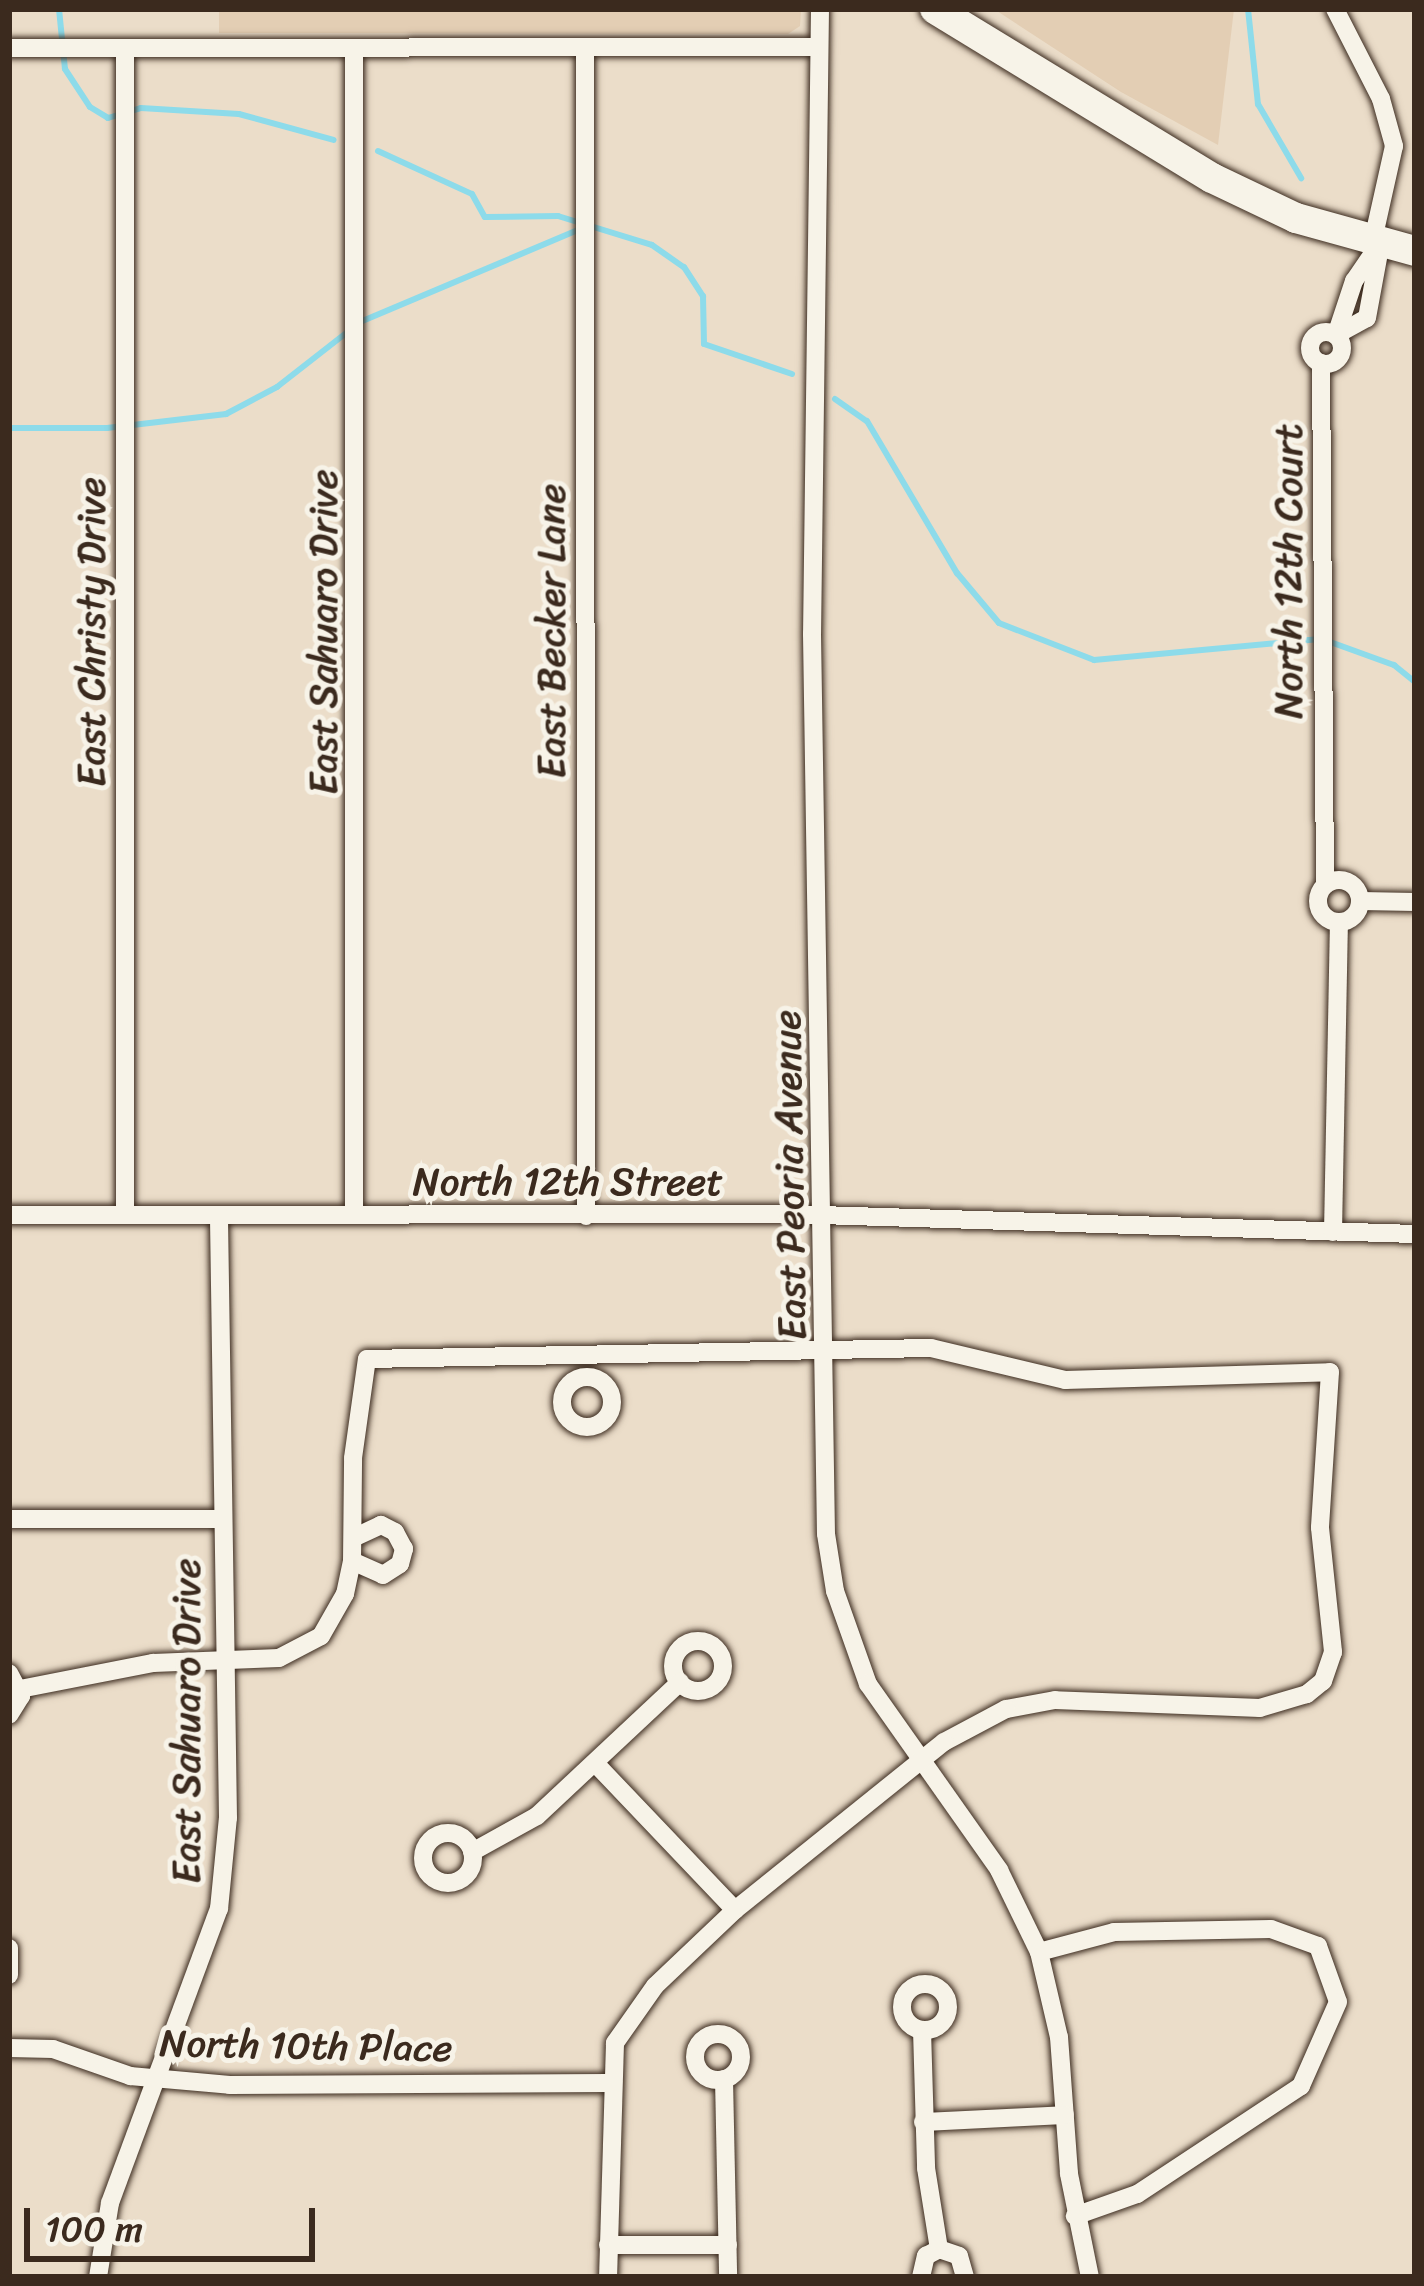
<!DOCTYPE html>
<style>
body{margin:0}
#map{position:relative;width:1424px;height:2286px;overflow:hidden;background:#ebddc9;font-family:Sriracha,sans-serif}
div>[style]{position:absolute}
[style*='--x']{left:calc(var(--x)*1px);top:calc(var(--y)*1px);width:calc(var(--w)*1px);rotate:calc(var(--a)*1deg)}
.built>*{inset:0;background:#e3ceb4}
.stream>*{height:6px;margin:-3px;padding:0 3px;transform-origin:3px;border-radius:3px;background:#8ddbea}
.roads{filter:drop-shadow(0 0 3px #3b2a1e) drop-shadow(0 0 3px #3b2a1e)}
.street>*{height:18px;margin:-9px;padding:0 9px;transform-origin:9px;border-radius:9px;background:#f7f3e8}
.street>.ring{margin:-9px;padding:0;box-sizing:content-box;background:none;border:18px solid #f7f3e8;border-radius:50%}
.primary>*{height:30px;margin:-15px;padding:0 15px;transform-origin:15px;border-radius:15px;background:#f7f3e8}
span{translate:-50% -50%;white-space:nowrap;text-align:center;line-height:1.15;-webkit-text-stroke:10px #f7f3e8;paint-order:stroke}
.street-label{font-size:39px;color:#3b2a1e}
.frame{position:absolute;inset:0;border:12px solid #3b2a1e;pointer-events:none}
.scale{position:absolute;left:24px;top:2208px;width:291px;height:54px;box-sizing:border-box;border:6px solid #3b2a1e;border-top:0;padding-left:15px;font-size:36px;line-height:42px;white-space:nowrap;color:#3b2a1e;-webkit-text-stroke:9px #f7f3e8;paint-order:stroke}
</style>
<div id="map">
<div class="built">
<div style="clip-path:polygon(219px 9px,801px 9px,800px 26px,788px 34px,219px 33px)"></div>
<div style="clip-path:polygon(994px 9px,1234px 9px,1218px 145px,1121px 92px)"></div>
</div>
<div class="stream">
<div style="--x:59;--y:9;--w:60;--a:84.3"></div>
<div style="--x:65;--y:69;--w:45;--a:56.7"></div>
<div style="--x:90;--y:107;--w:21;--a:31"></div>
<div style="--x:108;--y:118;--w:34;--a:-17"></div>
<div style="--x:141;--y:108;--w:98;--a:3.5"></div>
<div style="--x:239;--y:114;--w:98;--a:15.3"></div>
<div style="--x:1248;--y:9;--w:96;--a:84"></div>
<div style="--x:1258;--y:104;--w:86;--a:59.8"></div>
<div style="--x:378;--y:151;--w:103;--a:24.6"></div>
<div style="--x:472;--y:194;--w:26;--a:61"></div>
<div style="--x:485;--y:217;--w:73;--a:-0.8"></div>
<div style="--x:558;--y:216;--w:98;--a:17.1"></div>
<div style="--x:652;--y:245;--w:39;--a:35"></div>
<div style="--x:684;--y:267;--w:35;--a:57"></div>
<div style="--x:703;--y:296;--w:48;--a:88.8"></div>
<div style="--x:704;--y:344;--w:93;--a:18.8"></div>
<div style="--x:360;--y:322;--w:239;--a:-22.9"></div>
<div style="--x:835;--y:399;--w:39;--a:35"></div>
<div style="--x:867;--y:421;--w:177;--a:59.4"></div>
<div style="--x:957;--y:573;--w:65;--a:50"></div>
<div style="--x:999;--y:623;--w:102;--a:21.3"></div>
<div style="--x:1094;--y:660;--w:229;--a:-5.3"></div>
<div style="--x:1322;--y:639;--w:77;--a:19.9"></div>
<div style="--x:1394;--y:665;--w:27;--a:39"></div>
<div style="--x:9;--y:428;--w:98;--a:0"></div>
<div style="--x:107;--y:428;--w:120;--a:-6.7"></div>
<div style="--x:226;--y:414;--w:58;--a:-27.9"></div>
<div style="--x:277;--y:387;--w:93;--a:-38"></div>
</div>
<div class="roads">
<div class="street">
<div style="--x:820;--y:9;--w:625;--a:90.73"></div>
<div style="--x:812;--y:634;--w:900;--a:89.11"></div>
<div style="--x:826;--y:1534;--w:58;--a:81"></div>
<div style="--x:835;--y:1591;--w:99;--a:70.5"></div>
<div style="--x:868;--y:1684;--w:228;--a:54.8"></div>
<div style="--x:999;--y:1870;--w:91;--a:64"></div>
<div style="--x:1039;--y:1952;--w:87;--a:76.8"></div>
<div style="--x:1059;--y:2037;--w:137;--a:85.8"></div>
<div style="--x:1069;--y:2174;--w:105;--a:78.5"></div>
<div style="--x:1335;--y:9;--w:101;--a:62.9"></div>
<div style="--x:1381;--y:99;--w:49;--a:74.5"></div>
<div style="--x:1394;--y:146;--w:96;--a:102.6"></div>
<div style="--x:585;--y:47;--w:1169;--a:89.95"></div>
<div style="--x:9;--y:48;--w:805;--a:-0.07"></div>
<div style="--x:125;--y:49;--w:1166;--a:90"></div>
<div class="ring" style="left:1310px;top:332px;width:14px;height:14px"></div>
<div style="--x:1336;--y:335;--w:35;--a:-29"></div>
<div style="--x:1367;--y:318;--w:77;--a:-79.6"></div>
<div style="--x:1336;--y:335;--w:57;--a:-71.6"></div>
<div style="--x:1354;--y:281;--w:46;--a:-55.6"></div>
<div style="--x:1321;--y:363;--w:522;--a:89.56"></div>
<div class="ring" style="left:1318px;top:880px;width:24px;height:24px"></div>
<div style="--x:1361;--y:901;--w:54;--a:1.1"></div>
<div style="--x:9;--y:1215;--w:780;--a:-0.07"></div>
<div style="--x:789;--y:1214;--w:626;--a:1.83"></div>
<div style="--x:354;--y:1215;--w:1167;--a:-90"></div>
<div style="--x:1333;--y:1232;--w:310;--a:-88.9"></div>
<div class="ring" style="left:562px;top:1377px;width:32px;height:32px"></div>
<div style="--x:9;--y:1519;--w:210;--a:0"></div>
<div style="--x:352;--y:1561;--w:34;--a:24"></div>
<div style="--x:383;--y:1575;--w:20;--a:-33"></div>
<div style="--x:400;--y:1564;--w:16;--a:-75"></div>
<div style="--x:404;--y:1549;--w:19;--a:-118"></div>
<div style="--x:395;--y:1532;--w:16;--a:-153"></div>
<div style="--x:381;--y:1525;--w:31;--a:155"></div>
<div class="ring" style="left:673px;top:1641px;width:32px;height:32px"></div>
<div style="--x:9;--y:1673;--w:26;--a:62"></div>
<div style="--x:21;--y:1696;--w:22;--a:122"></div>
<div style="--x:20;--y:1689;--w:136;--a:-11.1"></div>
<div style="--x:153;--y:1663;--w:126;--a:-2.3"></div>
<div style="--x:279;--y:1658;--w:47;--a:-27.6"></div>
<div style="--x:321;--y:1636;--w:48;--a:-60.3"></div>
<div style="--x:345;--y:1594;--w:34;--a:-78"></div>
<div style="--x:352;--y:1561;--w:103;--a:-89.4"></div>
<div style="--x:353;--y:1458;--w:100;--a:-82"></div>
<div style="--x:367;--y:1359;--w:564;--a:-1.12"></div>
<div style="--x:931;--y:1348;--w:138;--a:13.4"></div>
<div style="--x:1065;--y:1380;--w:265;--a:-1.7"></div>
<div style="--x:1330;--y:1372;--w:156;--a:93.7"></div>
<div style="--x:1320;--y:1528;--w:125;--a:84"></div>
<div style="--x:1333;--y:1652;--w:31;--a:109"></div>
<div style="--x:1323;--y:1681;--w:21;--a:141"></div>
<div style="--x:1307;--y:1694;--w:49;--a:163.4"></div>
<div style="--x:1260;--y:1708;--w:205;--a:-177.8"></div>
<div style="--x:1055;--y:1700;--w:50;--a:169.6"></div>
<div style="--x:1006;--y:1709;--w:70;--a:152"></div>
<div style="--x:944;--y:1742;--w:268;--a:141.2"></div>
<div style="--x:735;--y:1910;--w:110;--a:136.5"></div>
<div style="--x:655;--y:1986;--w:70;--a:125.1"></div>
<div style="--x:615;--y:2043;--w:234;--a:91.7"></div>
<div style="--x:595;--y:1763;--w:203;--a:46.4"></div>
<div class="ring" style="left:423px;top:1833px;width:32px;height:32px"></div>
<div style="--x:472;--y:1852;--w:74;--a:-29"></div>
<div style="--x:537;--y:1816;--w:196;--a:-43.1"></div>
<div style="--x:9;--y:1948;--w:27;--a:90"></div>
<div style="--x:1039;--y:1952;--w:78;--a:-14.9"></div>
<div style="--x:1114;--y:1932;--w:157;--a:-1.1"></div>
<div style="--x:1271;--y:1929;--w:50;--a:19.9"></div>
<div style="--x:1318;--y:1946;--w:59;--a:70.3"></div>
<div style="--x:1338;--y:2002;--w:92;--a:113.8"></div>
<div style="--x:1301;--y:2086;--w:196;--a:146.6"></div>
<div style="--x:1137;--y:2194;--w:66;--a:160.5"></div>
<div class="ring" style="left:902px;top:1984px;width:28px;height:28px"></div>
<div style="--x:922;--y:2030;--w:138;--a:88.3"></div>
<div style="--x:926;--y:2168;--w:82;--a:80.9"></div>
<div class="ring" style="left:695px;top:2034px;width:28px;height:28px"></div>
<div style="--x:9;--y:2048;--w:44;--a:1.3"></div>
<div style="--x:53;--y:2049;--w:82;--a:19.3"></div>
<div style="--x:130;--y:2076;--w:100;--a:5.1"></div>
<div style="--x:230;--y:2085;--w:378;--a:-0.3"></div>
<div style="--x:724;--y:2079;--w:198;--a:88.8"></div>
<div style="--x:923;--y:2122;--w:142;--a:-2.8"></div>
<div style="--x:608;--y:2245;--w:120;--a:0"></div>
<div style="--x:98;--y:2277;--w:75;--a:-80.8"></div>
<div style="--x:110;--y:2203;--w:314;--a:-69.7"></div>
<div style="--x:219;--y:1909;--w:91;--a:-84.4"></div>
<div style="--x:228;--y:1818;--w:603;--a:-90.86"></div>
<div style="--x:921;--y:2277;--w:22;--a:-77"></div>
<div style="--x:926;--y:2256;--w:15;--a:-28"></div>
<div style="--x:939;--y:2249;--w:21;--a:19"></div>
<div style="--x:959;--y:2256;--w:22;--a:74"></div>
</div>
<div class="primary">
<div style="--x:935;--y:9;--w:324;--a:31.4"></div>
<div style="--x:1212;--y:178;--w:93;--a:25.5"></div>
<div style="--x:1296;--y:218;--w:123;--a:15.5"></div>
</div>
</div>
<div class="street-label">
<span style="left:1289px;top:571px;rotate:-90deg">North 12th Court</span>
<span style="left:552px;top:631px;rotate:-90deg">East Becker Lane</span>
<span style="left:92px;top:632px;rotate:-90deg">East Christy Drive</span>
<span style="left:324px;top:632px;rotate:-90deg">East Sahuaro Drive</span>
<span style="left:790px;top:1175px;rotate:-91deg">East Peoria Avenue</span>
<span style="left:568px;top:1182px">North 12th Street</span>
<span style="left:187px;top:1721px;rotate:-90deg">East Sahuaro Drive</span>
<span style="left:306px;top:2046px;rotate:1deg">North 10th Place</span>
</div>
<div class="frame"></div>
<div class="scale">100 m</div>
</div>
